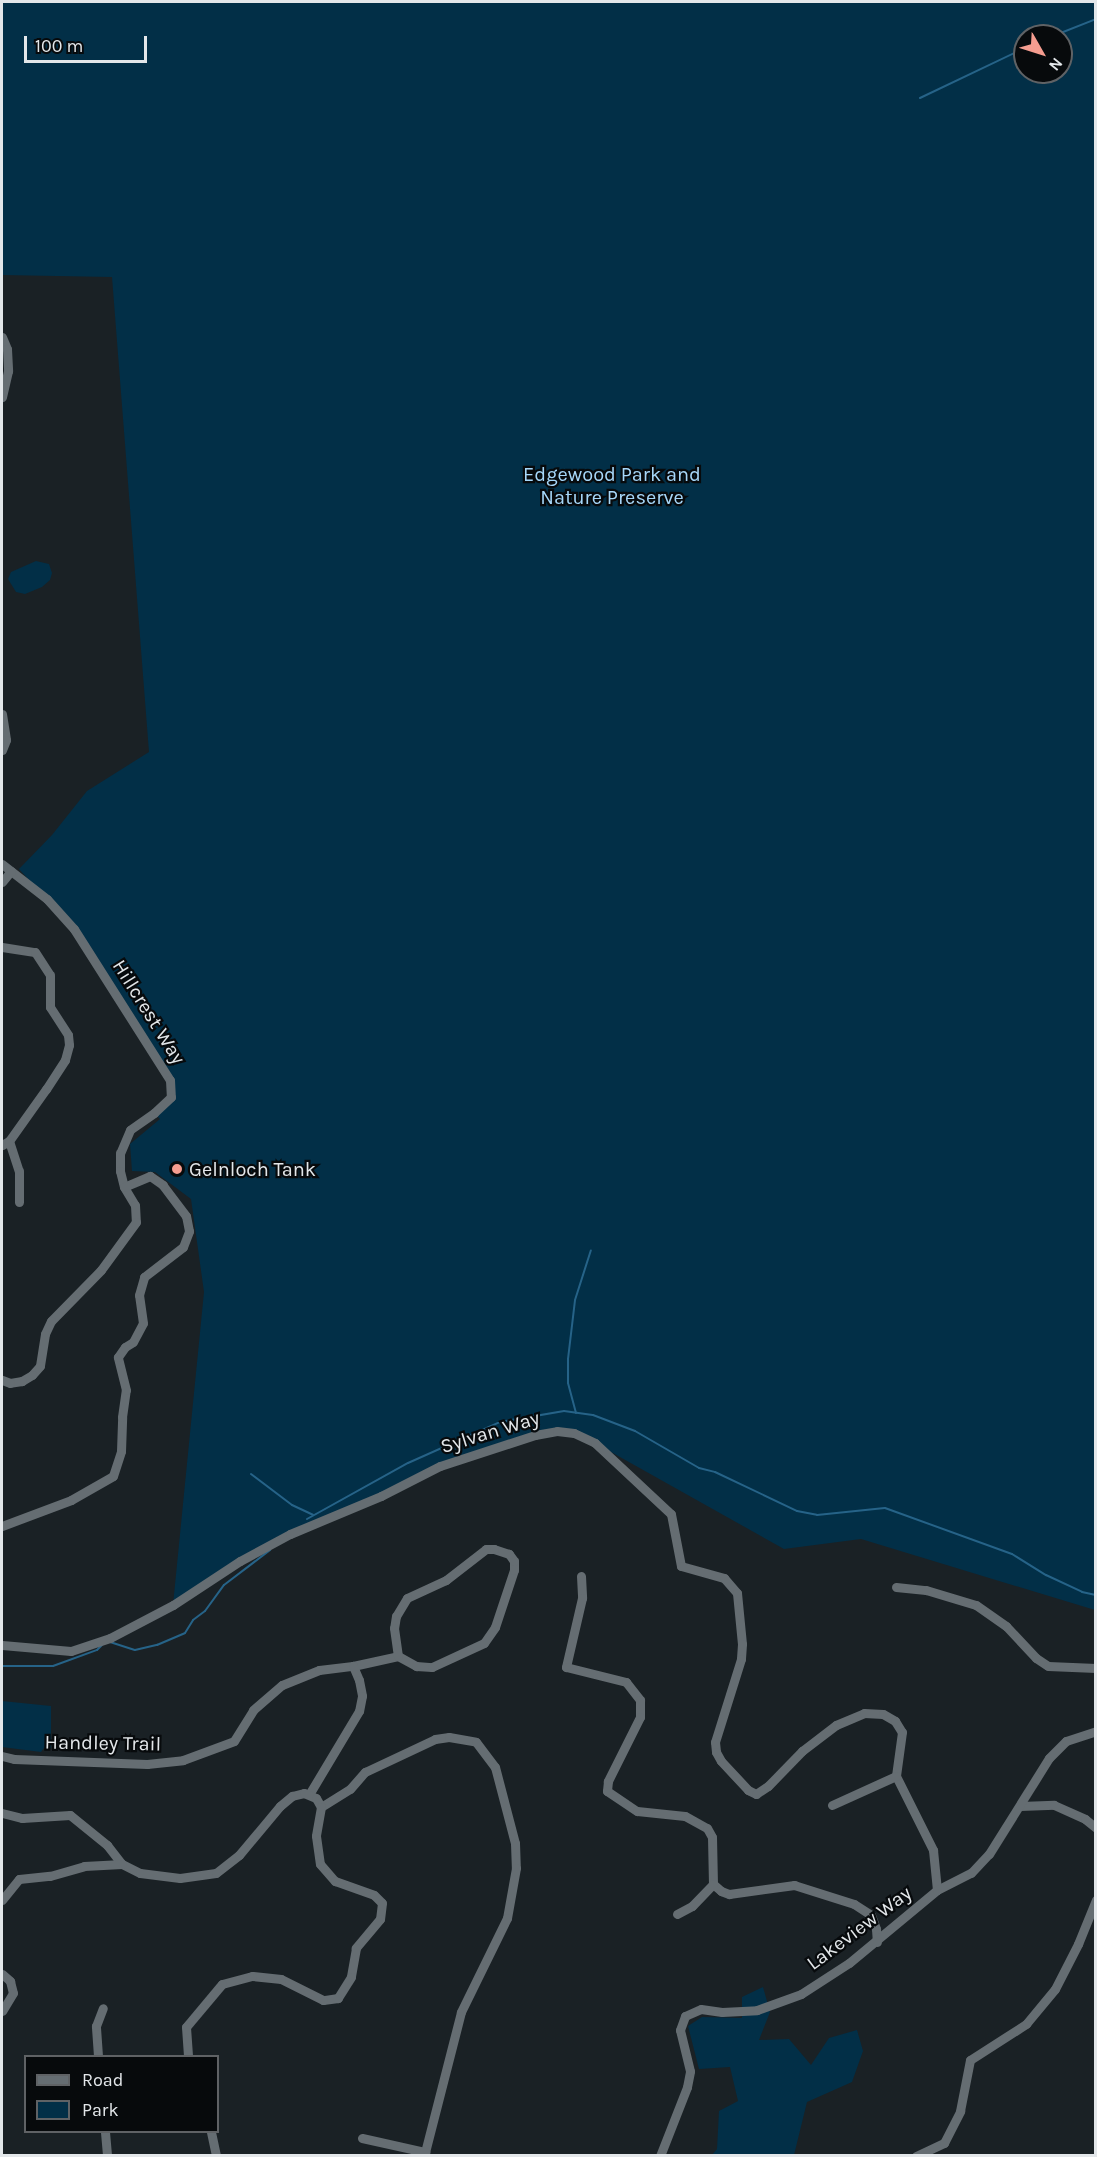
<!DOCTYPE html>
<style>
body{margin:0}
#map{position:relative;width:1097px;height:2157px;overflow:hidden;background:#1a2125;font-family:Karla,sans-serif}
div>[style]{position:absolute}
[style*='--x']{left:calc(var(--x)*1px);top:calc(var(--y)*1px);width:calc(var(--w)*1px);rotate:calc(var(--a)*1deg)}
.green>*{inset:0;background:#022f47}
.stream>*{height:2px;margin:-1px;padding:0 1px;transform-origin:1px;border-radius:1px;background:#266388}
.street>*{height:9px;margin:-4.5px;padding:0 4.5px;transform-origin:4.5px;border-radius:4.5px;background:#656d72}
.dots>*{width:16px;height:16px;translate:-50% -50%;box-sizing:border-box;border:3px solid #070a0c;border-radius:50%}
span{translate:-50% -50%;white-space:nowrap;text-align:center;line-height:1.15;-webkit-text-stroke:4.5px #070a0c;paint-order:stroke}
.park-label{font-size:20px;color:#a6d7f9}
.street-label{font-size:20px;color:#e3e7ea}
.poi-label{font-size:20px;color:#e3e7ea}
.left{translate:0 -50%;text-align:left}
.frame{position:absolute;inset:0;border:3px solid #e3e7ea;pointer-events:none}
.legend{position:absolute;left:24px;top:2055px;width:195px;height:78px;box-sizing:border-box;background:#070a0c;border:2px solid #5f6265;margin:0;padding:8px 10px;list-style:none;font-size:18px;color:#e3e7ea}
.legend li{display:flex;align-items:center;gap:12px;height:30px}
.legend b{width:30px;border:2px solid #5f6265}
.north{position:absolute;left:1013px;top:24px;width:60px;height:60px;box-sizing:border-box;background:#070a0c;border:2px solid #5f6265;border-radius:50%;rotate:129deg;font-size:16px;font-weight:700;line-height:24px;text-align:center;color:#e3e7ea}
.north::after{content:'';display:block;margin:auto;width:21px;height:27px;background:#f59d90;clip-path:polygon(50% 0,100% 100%,50% 72%,0 100%)}
.scale{position:absolute;left:24px;top:36px;width:123px;height:27px;box-sizing:border-box;border:3px solid #e3e7ea;border-top:0;padding-left:8px;font-size:18px;line-height:21px;white-space:nowrap;color:#e3e7ea;-webkit-text-stroke:4px #070a0c;paint-order:stroke}
</style>
<div id="map">
<div class="green">
<div style="clip-path:polygon(evenodd,2px 2px,1095px 2px,1095px 1610px,861px 1539px,784px 1549px,595px 1443px,557px 1431px,440px 1466px,290px 1534px,173px 1605px,204px 1292px,191px 1199px,155px 1172px,132px 1171px,130px 1144px,160px 1119px,154px 1113px,171px 1097px,170px 1080px,63px 917px,19px 869px,52px 835px,87px 791px,149px 752px,112px 277px,2px 275px,2px 2px,1025px 36px,1061px 36px,1061px 72px,1025px 72px,1025px 36px)"></div>
<div style="clip-path:polygon(36px 561px,49px 564px,52px 573px,50px 580px,42px 587px,25px 594px,16px 592px,8px 579px,11px 572px)"></div>
<div style="clip-path:polygon(2px 1701px,51px 1706px,51px 1748px,44px 1748px,41px 1752px,2px 1747px)"></div>
<div style="clip-path:polygon(763px 1987px,770px 2012px,759px 2040px,789px 2039px,811px 2065px,829px 2038px,857px 2030px,863px 2051px,852px 2082px,807px 2102px,794px 2155px,712px 2155px,717px 2149px,719px 2111px,738px 2101px,730px 2067px,699px 2069px,688px 2026px,702px 2017px,742px 2018px,742px 1997px)"></div>
</div>
<div class="stream">
<div style="--x:1053;--y:36;--w:46;--a:-21.6"></div>
<div style="--x:920;--y:98;--w:116;--a:-25.5"></div>
<div style="--x:576;--y:1413;--w:31;--a:-105"></div>
<div style="--x:568;--y:1383;--w:24;--a:-90"></div>
<div style="--x:568;--y:1359;--w:59;--a:-83.2"></div>
<div style="--x:575;--y:1300;--w:52;--a:-72.3"></div>
<div style="--x:251;--y:1474;--w:51;--a:37.1"></div>
<div style="--x:292;--y:1505;--w:23;--a:25"></div>
<div style="--x:307;--y:1519;--w:115;--a:-29"></div>
<div style="--x:408;--y:1463;--w:101;--a:-24"></div>
<div style="--x:500;--y:1422;--w:65;--a:-9.8"></div>
<div style="--x:564;--y:1411;--w:29;--a:8"></div>
<div style="--x:593;--y:1415;--w:45;--a:20.9"></div>
<div style="--x:635;--y:1431;--w:74;--a:30"></div>
<div style="--x:699;--y:1468;--w:16;--a:14"></div>
<div style="--x:715;--y:1472;--w:91;--a:25.4"></div>
<div style="--x:797;--y:1511;--w:20;--a:11"></div>
<div style="--x:817;--y:1515;--w:68;--a:-5.9"></div>
<div style="--x:885;--y:1508;--w:135;--a:19.9"></div>
<div style="--x:1012;--y:1554;--w:40;--a:32"></div>
<div style="--x:1046;--y:1575;--w:40;--a:25"></div>
<div style="--x:1082;--y:1592;--w:14;--a:12"></div>
<div style="--x:110;--y:1642;--w:26;--a:18"></div>
<div style="--x:135;--y:1650;--w:23;--a:-13"></div>
<div style="--x:157;--y:1645;--w:30;--a:-23"></div>
<div style="--x:185;--y:1633;--w:15;--a:-58"></div>
<div style="--x:193;--y:1620;--w:15;--a:-37"></div>
<div style="--x:205;--y:1611;--w:32;--a:-54"></div>
<div style="--x:224;--y:1585;--w:58;--a:-37.3"></div>
<div style="--x:2;--y:1666;--w:51;--a:0"></div>
<div style="--x:53;--y:1666;--w:47;--a:-20"></div>
<div style="--x:97;--y:1650;--w:7;--a:-45"></div>
</div>
<div class="street">
<div style="--x:2;--y:337;--w:13;--a:67"></div>
<div style="--x:7;--y:349;--w:22;--a:87"></div>
<div style="--x:8;--y:371;--w:27;--a:103"></div>
<div style="--x:2;--y:714;--w:26;--a:81"></div>
<div style="--x:6;--y:740;--w:11;--a:112"></div>
<div style="--x:2;--y:864;--w:57;--a:37.9"></div>
<div style="--x:47;--y:899;--w:40;--a:48"></div>
<div style="--x:74;--y:929;--w:179;--a:57.6"></div>
<div style="--x:170;--y:1080;--w:17;--a:87"></div>
<div style="--x:171;--y:1097;--w:23;--a:137"></div>
<div style="--x:154;--y:1113;--w:29;--a:145"></div>
<div style="--x:130;--y:1130;--w:25;--a:113"></div>
<div style="--x:120;--y:1153;--w:18;--a:90"></div>
<div style="--x:120;--y:1171;--w:16;--a:76"></div>
<div style="--x:124;--y:1187;--w:21;--a:59"></div>
<div style="--x:135;--y:1205;--w:17;--a:87"></div>
<div style="--x:136;--y:1222;--w:59;--a:126.1"></div>
<div style="--x:101;--y:1270;--w:71;--a:134.4"></div>
<div style="--x:51;--y:1321;--w:14;--a:115"></div>
<div style="--x:45;--y:1334;--w:32;--a:99"></div>
<div style="--x:40;--y:1366;--w:12;--a:132"></div>
<div style="--x:32;--y:1375;--w:12;--a:149"></div>
<div style="--x:22;--y:1381;--w:12;--a:171"></div>
<div style="--x:10;--y:1383;--w:9;--a:-159"></div>
<div style="--x:2;--y:882;--w:14;--a:-51"></div>
<div style="--x:2;--y:947;--w:33;--a:9"></div>
<div style="--x:35;--y:952;--w:27;--a:57"></div>
<div style="--x:50;--y:975;--w:32;--a:90"></div>
<div style="--x:50;--y:1007;--w:33;--a:57"></div>
<div style="--x:68;--y:1035;--w:10;--a:84"></div>
<div style="--x:69;--y:1045;--w:16;--a:105"></div>
<div style="--x:65;--y:1060;--w:35;--a:123"></div>
<div style="--x:46;--y:1089;--w:64;--a:125.4"></div>
<div style="--x:9;--y:1141;--w:8;--a:150"></div>
<div style="--x:9;--y:1141;--w:32;--a:72"></div>
<div style="--x:19;--y:1171;--w:31;--a:90"></div>
<div style="--x:2;--y:1526;--w:74;--a:-20.6"></div>
<div style="--x:71;--y:1500;--w:48;--a:-29.7"></div>
<div style="--x:113;--y:1476;--w:26;--a:-72"></div>
<div style="--x:121;--y:1451;--w:34;--a:-88"></div>
<div style="--x:122;--y:1417;--w:27;--a:-82"></div>
<div style="--x:126;--y:1390;--w:34;--a:-104"></div>
<div style="--x:118;--y:1357;--w:12;--a:-55"></div>
<div style="--x:125;--y:1347;--w:9;--a:-32"></div>
<div style="--x:133;--y:1342;--w:21;--a:-62"></div>
<div style="--x:143;--y:1323;--w:28;--a:-98"></div>
<div style="--x:139;--y:1295;--w:19;--a:-74"></div>
<div style="--x:144;--y:1277;--w:49;--a:-37.6"></div>
<div style="--x:183;--y:1247;--w:17;--a:-69"></div>
<div style="--x:189;--y:1231;--w:15;--a:-101"></div>
<div style="--x:186;--y:1216;--w:39;--a:-127"></div>
<div style="--x:163;--y:1185;--w:16;--a:-145"></div>
<div style="--x:150;--y:1176;--w:28;--a:157"></div>
<div style="--x:581;--y:1576;--w:22;--a:87"></div>
<div style="--x:582;--y:1598;--w:71;--a:103.1"></div>
<div style="--x:566;--y:1667;--w:62;--a:14"></div>
<div style="--x:626;--y:1682;--w:23;--a:52"></div>
<div style="--x:640;--y:1700;--w:17;--a:90"></div>
<div style="--x:640;--y:1717;--w:72;--a:116.6"></div>
<div style="--x:608;--y:1781;--w:10;--a:96"></div>
<div style="--x:607;--y:1791;--w:36;--a:34"></div>
<div style="--x:637;--y:1811;--w:48;--a:5.9"></div>
<div style="--x:685;--y:1816;--w:25;--a:29"></div>
<div style="--x:707;--y:1828;--w:10;--a:61"></div>
<div style="--x:712;--y:1837;--w:47;--a:88.8"></div>
<div style="--x:713;--y:1884;--w:11;--a:41"></div>
<div style="--x:721;--y:1891;--w:9;--a:21"></div>
<div style="--x:729;--y:1894;--w:66;--a:-7.9"></div>
<div style="--x:794;--y:1885;--w:63;--a:17.6"></div>
<div style="--x:854;--y:1904;--w:20;--a:33"></div>
<div style="--x:871;--y:1915;--w:15;--a:70"></div>
<div style="--x:876;--y:1929;--w:13;--a:86"></div>
<div style="--x:896;--y:1587;--w:30;--a:6"></div>
<div style="--x:926;--y:1590;--w:52;--a:16.7"></div>
<div style="--x:976;--y:1605;--w:37;--a:35"></div>
<div style="--x:1006;--y:1626;--w:44;--a:46.8"></div>
<div style="--x:1036;--y:1658;--w:14;--a:34"></div>
<div style="--x:1048;--y:1666;--w:48;--a:2.4"></div>
<div style="--x:2;--y:1645;--w:69;--a:5"></div>
<div style="--x:71;--y:1651;--w:41;--a:-18.4"></div>
<div style="--x:110;--y:1638;--w:71;--a:-27.6"></div>
<div style="--x:173;--y:1605;--w:80;--a:-33.3"></div>
<div style="--x:240;--y:1561;--w:57;--a:-28.4"></div>
<div style="--x:290;--y:1534;--w:99;--a:-22.7"></div>
<div style="--x:381;--y:1496;--w:66;--a:-27"></div>
<div style="--x:440;--y:1466;--w:100;--a:-18.1"></div>
<div style="--x:535;--y:1435;--w:22;--a:-10"></div>
<div style="--x:557;--y:1431;--w:17;--a:7"></div>
<div style="--x:574;--y:1433;--w:23;--a:25"></div>
<div style="--x:595;--y:1443;--w:104;--a:43.1"></div>
<div style="--x:671;--y:1514;--w:53;--a:79.1"></div>
<div style="--x:681;--y:1566;--w:45;--a:15.6"></div>
<div style="--x:724;--y:1578;--w:20;--a:49"></div>
<div style="--x:737;--y:1593;--w:51;--a:84.4"></div>
<div style="--x:742;--y:1644;--w:15;--a:94"></div>
<div style="--x:741;--y:1659;--w:87;--a:107.4"></div>
<div style="--x:715;--y:1742;--w:10;--a:84"></div>
<div style="--x:716;--y:1752;--w:10;--a:61"></div>
<div style="--x:721;--y:1761;--w:40;--a:47"></div>
<div style="--x:748;--y:1790;--w:9;--a:27"></div>
<div style="--x:756;--y:1794;--w:14;--a:-34"></div>
<div style="--x:768;--y:1786;--w:49;--a:-45.8"></div>
<div style="--x:802;--y:1751;--w:43;--a:-37.4"></div>
<div style="--x:836;--y:1725;--w:30;--a:-23"></div>
<div style="--x:864;--y:1713;--w:19;--a:3"></div>
<div style="--x:883;--y:1714;--w:14;--a:30"></div>
<div style="--x:895;--y:1721;--w:13;--a:58"></div>
<div style="--x:902;--y:1732;--w:44;--a:97.8"></div>
<div style="--x:896;--y:1776;--w:83;--a:63.4"></div>
<div style="--x:933;--y:1850;--w:40;--a:84.3"></div>
<div style="--x:353;--y:1666;--w:46;--a:-12.5"></div>
<div style="--x:398;--y:1656;--w:21;--a:29"></div>
<div style="--x:416;--y:1666;--w:16;--a:4"></div>
<div style="--x:432;--y:1667;--w:57;--a:-24.8"></div>
<div style="--x:484;--y:1643;--w:19;--a:-55"></div>
<div style="--x:495;--y:1627;--w:60;--a:-71.6"></div>
<div style="--x:514;--y:1570;--w:9;--a:-90"></div>
<div style="--x:514;--y:1561;--w:9;--a:-126"></div>
<div style="--x:509;--y:1554;--w:16;--a:-162"></div>
<div style="--x:494;--y:1549;--w:8;--a:180"></div>
<div style="--x:486;--y:1549;--w:51;--a:142.2"></div>
<div style="--x:446;--y:1580;--w:43;--a:155.2"></div>
<div style="--x:407;--y:1598;--w:21;--a:121"></div>
<div style="--x:396;--y:1616;--w:12;--a:99"></div>
<div style="--x:394;--y:1628;--w:28;--a:82"></div>
<div style="--x:2;--y:1756;--w:12;--a:14"></div>
<div style="--x:14;--y:1759;--w:133;--a:2.2"></div>
<div style="--x:147;--y:1764;--w:36;--a:-6"></div>
<div style="--x:183;--y:1760;--w:54;--a:-20.4"></div>
<div style="--x:234;--y:1741;--w:36;--a:-58"></div>
<div style="--x:253;--y:1710;--w:38;--a:-41"></div>
<div style="--x:282;--y:1685;--w:40;--a:-22"></div>
<div style="--x:319;--y:1670;--w:34;--a:-7"></div>
<div style="--x:353;--y:1666;--w:15;--a:67"></div>
<div style="--x:359;--y:1680;--w:16;--a:79"></div>
<div style="--x:362;--y:1696;--w:15;--a:101"></div>
<div style="--x:359;--y:1711;--w:96;--a:120.9"></div>
<div style="--x:832;--y:1805;--w:70;--a:-24.4"></div>
<div style="--x:1020;--y:1806;--w:34;--a:-2"></div>
<div style="--x:1054;--y:1805;--w:34;--a:24"></div>
<div style="--x:1085;--y:1819;--w:14;--a:39"></div>
<div style="--x:321;--y:1807;--w:34;--a:-32"></div>
<div style="--x:350;--y:1789;--w:23;--a:-49"></div>
<div style="--x:365;--y:1772;--w:77;--a:-25.2"></div>
<div style="--x:435;--y:1739;--w:14;--a:-8"></div>
<div style="--x:449;--y:1737;--w:27;--a:10"></div>
<div style="--x:476;--y:1742;--w:31;--a:53"></div>
<div style="--x:495;--y:1767;--w:79;--a:75.3"></div>
<div style="--x:515;--y:1843;--w:25;--a:88"></div>
<div style="--x:516;--y:1868;--w:51;--a:100.2"></div>
<div style="--x:507;--y:1918;--w:105;--a:116.1"></div>
<div style="--x:461;--y:2012;--w:149;--a:104.4"></div>
<div style="--x:2;--y:1813;--w:21;--a:14"></div>
<div style="--x:22;--y:1818;--w:48;--a:-3.6"></div>
<div style="--x:70;--y:1815;--w:48;--a:39"></div>
<div style="--x:107;--y:1845;--w:24;--a:52"></div>
<div style="--x:122;--y:1864;--w:20;--a:27"></div>
<div style="--x:140;--y:1873;--w:40;--a:7.1"></div>
<div style="--x:180;--y:1878;--w:36;--a:-8"></div>
<div style="--x:216;--y:1873;--w:29;--a:-38"></div>
<div style="--x:239;--y:1855;--w:64;--a:-50.1"></div>
<div style="--x:280;--y:1806;--w:16;--a:-40"></div>
<div style="--x:292;--y:1796;--w:12;--a:-14"></div>
<div style="--x:304;--y:1793;--w:13;--a:23"></div>
<div style="--x:316;--y:1798;--w:10;--a:61"></div>
<div style="--x:321;--y:1807;--w:29;--a:100"></div>
<div style="--x:316;--y:1836;--w:28;--a:82"></div>
<div style="--x:320;--y:1864;--w:23;--a:49"></div>
<div style="--x:335;--y:1881;--w:41;--a:19.7"></div>
<div style="--x:374;--y:1895;--w:11;--a:45"></div>
<div style="--x:382;--y:1903;--w:16;--a:97"></div>
<div style="--x:380;--y:1919;--w:38;--a:130"></div>
<div style="--x:356;--y:1948;--w:29;--a:100"></div>
<div style="--x:351;--y:1977;--w:25;--a:122"></div>
<div style="--x:338;--y:1998;--w:15;--a:172"></div>
<div style="--x:323;--y:2000;--w:47;--a:-153.4"></div>
<div style="--x:281;--y:1979;--w:29;--a:-174"></div>
<div style="--x:252;--y:1976;--w:31;--a:165"></div>
<div style="--x:222;--y:1984;--w:56;--a:129.9"></div>
<div style="--x:186;--y:2027;--w:29;--a:86"></div>
<div style="--x:2;--y:1900;--w:27;--a:-51"></div>
<div style="--x:19;--y:1879;--w:31;--a:-6"></div>
<div style="--x:50;--y:1876;--w:35;--a:-16"></div>
<div style="--x:84;--y:1866;--w:38;--a:-3"></div>
<div style="--x:677;--y:1914;--w:17;--a:-28"></div>
<div style="--x:692;--y:1906;--w:30;--a:-46"></div>
<div style="--x:2;--y:1974;--w:11;--a:41"></div>
<div style="--x:10;--y:1981;--w:12;--a:76"></div>
<div style="--x:13;--y:1993;--w:21;--a:121"></div>
<div style="--x:98;--y:2056;--w:30;--a:-94"></div>
<div style="--x:96;--y:2026;--w:19;--a:-69"></div>
<div style="--x:105;--y:2132;--w:24;--a:85"></div>
<div style="--x:211;--y:2132;--w:25;--a:78"></div>
<div style="--x:362;--y:2138;--w:65;--a:12.5"></div>
<div style="--x:660;--y:2156;--w:74;--a:-68.6"></div>
<div style="--x:687;--y:2087;--w:16;--a:-79"></div>
<div style="--x:690;--y:2071;--w:42;--a:-103.7"></div>
<div style="--x:680;--y:2030;--w:15;--a:-70"></div>
<div style="--x:685;--y:2016;--w:17;--a:-24"></div>
<div style="--x:701;--y:2009;--w:21;--a:8"></div>
<div style="--x:722;--y:2012;--w:35;--a:-3"></div>
<div style="--x:757;--y:2010;--w:47;--a:-20"></div>
<div style="--x:801;--y:1994;--w:57;--a:-32.9"></div>
<div style="--x:849;--y:1963;--w:114;--a:-39.7"></div>
<div style="--x:937;--y:1890;--w:38;--a:-27"></div>
<div style="--x:971;--y:1873;--w:26;--a:-47"></div>
<div style="--x:989;--y:1854;--w:113;--a:-58"></div>
<div style="--x:1049;--y:1758;--w:24;--a:-45"></div>
<div style="--x:1066;--y:1741;--w:32;--a:-18"></div>
<div style="--x:916;--y:2156;--w:31;--a:-25"></div>
<div style="--x:944;--y:2143;--w:36;--a:-63"></div>
<div style="--x:960;--y:2111;--w:52;--a:-78.9"></div>
<div style="--x:970;--y:2060;--w:67;--a:-32.7"></div>
<div style="--x:1026;--y:2024;--w:45;--a:-50.4"></div>
<div style="--x:1055;--y:1989;--w:51;--a:-62.9"></div>
<div style="--x:1078;--y:1944;--w:48;--a:-67.8"></div>
</div>
<div class="dots">
<div style="left:177px;top:1169px;background:#f59d90"></div>
</div>
<div class="park-label">
<span style="left:612px;top:486px">Edgewood Park and<br>Nature Preserve</span>
</div>
<div class="street-label">
<span style="left:149px;top:1012px;rotate:58deg">Hillcrest Way</span>
<span style="left:490px;top:1432px;rotate:-17deg">Sylvan Way</span>
<span style="left:103px;top:1743px;rotate:1deg">Handley Trail</span>
<span style="left:859px;top:1928px;rotate:-37deg">Lakeview Way</span>
</div>
<div class="poi-label">
<span class="left" style="left:189px;top:1169px">Gelnloch Tank</span>
</div>
<div class="frame"></div>
<ul class="legend">
<li><b style="height:8px;background:#656d72"></b>Road</li>
<li><b style="height:16px;background:#022f47"></b>Park</li>
</ul>
<div class="north">N</div>
<div class="scale">100 m</div>
</div>
